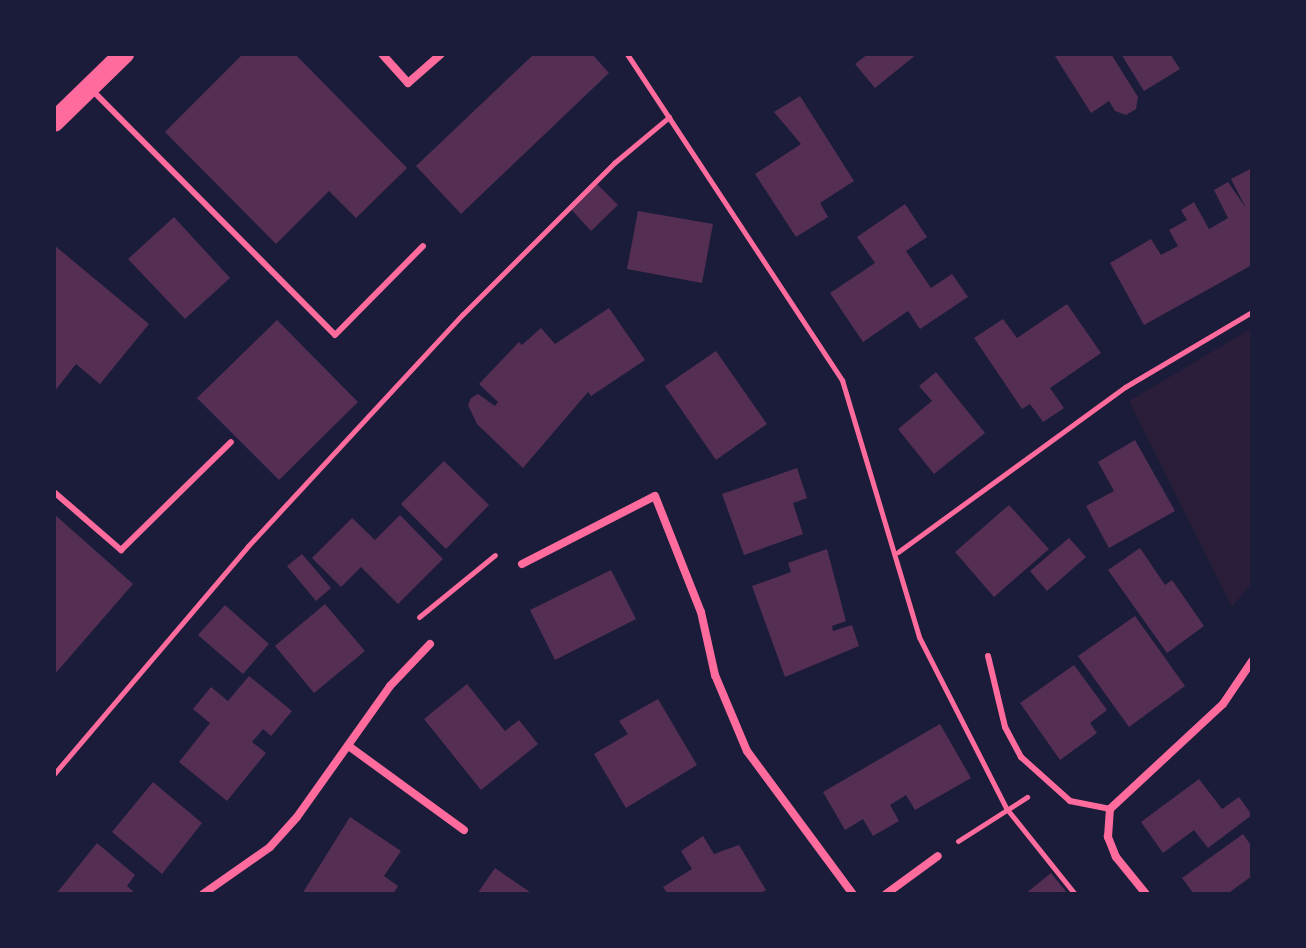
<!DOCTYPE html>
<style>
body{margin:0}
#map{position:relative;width:1306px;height:948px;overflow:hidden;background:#1b1b3a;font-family:Commissioner,sans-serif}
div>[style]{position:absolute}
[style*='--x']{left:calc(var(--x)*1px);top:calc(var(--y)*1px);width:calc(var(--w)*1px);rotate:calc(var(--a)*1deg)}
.green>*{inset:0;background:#2a1e3b}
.building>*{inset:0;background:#542f53}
.path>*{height:5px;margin:-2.5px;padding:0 2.5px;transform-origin:2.5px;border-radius:2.5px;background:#ff6b9d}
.service>*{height:6px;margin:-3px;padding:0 3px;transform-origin:3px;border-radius:3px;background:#ff6b9d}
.minor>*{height:8px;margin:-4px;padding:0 4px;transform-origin:4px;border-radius:4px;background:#ff6b9d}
.primary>*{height:20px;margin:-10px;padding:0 10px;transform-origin:10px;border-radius:10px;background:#ff6b9d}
span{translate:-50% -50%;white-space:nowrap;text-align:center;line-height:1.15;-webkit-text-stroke:6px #1b1b3a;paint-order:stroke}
.frame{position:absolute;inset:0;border:56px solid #1b1b3a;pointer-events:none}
</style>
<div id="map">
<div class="green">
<div style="clip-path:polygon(1252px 328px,1252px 583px,1232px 607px,1129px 401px)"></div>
</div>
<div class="building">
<div style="clip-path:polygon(243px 54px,295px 54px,407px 168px,356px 218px,329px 191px,276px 244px,165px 132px)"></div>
<div style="clip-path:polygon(534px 54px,592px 54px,609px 73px,461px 214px,416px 166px)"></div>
<div style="clip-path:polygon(868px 54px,917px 54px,875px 88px,855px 64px)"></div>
<div style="clip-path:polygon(1111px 54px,1138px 97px,1136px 109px,1126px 115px,1115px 111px,1109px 101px,1091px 113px,1055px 56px)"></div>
<div style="clip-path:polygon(1121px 54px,1170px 54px,1180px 69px,1144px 91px)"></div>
<div style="clip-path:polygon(800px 96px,854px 181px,820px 203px,828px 217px,796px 237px,755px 174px,801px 144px,774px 112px)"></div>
<div style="clip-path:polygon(1252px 168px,1252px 265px,1144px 325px,1110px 263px,1151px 239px,1161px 255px,1178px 246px,1169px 230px,1187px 220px,1181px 210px,1194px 202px,1209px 229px,1228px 218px,1214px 190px,1228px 182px,1246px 208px,1231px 179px)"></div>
<div style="clip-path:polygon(597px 184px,618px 205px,591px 231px,571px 209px)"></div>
<div style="clip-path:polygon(905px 204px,927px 237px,906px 251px,931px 288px,952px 274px,968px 297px,920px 329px,908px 311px,863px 342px,830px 293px,875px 263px,857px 237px)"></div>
<div style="clip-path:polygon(638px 211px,713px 224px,702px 283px,627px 269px)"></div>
<div style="clip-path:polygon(174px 217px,230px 278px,185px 319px,128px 259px)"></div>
<div style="clip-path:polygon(54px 245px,149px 324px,100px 384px,76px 364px,54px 392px)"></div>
<div style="clip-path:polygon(1067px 304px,1101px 353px,1050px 388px,1064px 408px,1043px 422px,1030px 404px,1022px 409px,974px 338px,1003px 319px,1017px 338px)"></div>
<div style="clip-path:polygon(609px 308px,645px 360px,591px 396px,588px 392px,523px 468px,477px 424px,468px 405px,471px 398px,478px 394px,495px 406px,498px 402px,479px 384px,519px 342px,522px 345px,541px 328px,555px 344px)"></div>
<div style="clip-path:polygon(277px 320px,358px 402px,279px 480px,197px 398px)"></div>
<div style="clip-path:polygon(716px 351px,767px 424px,716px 460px,665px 386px)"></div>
<div style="clip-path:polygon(936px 372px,985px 433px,934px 474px,898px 429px,932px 401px,919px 386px)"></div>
<div style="clip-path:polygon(1135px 440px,1175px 511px,1109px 548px,1086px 506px,1114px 491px,1098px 462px)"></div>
<div style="clip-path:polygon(444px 461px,489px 505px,446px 549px,401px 504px)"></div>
<div style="clip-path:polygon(797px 468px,807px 498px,793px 503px,803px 534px,744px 555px,722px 494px)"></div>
<div style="clip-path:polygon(1009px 505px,1049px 549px,994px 597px,955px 552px)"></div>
<div style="clip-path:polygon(54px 514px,133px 584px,54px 675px)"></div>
<div style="clip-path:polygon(400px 515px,443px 559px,398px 604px,361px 567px,341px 587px,312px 558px,352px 518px,375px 540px)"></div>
<div style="clip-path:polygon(1069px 538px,1086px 557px,1047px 591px,1030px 571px)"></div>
<div style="clip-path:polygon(1140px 548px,1165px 585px,1172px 580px,1204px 626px,1167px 653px,1108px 570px)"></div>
<div style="clip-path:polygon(827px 549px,846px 621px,832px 626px,833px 631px,852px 625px,859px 646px,785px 677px,752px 586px,791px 572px,788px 563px)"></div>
<div style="clip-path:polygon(302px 554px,331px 588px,316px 601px,287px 566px)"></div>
<div style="clip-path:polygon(611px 570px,636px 619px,555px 660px,530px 610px)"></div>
<div style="clip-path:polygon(325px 604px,365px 651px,314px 693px,275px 646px)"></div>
<div style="clip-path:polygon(225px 605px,269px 644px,243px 674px,198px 635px)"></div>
<div style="clip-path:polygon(1135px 616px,1185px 686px,1129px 727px,1078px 656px)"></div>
<div style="clip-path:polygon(1074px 665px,1107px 710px,1090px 723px,1097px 733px,1060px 760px,1020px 703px)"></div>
<div style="clip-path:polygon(249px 676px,292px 711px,271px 736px,263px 729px,252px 742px,266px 753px,227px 801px,179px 762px,210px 723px,193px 709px,211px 687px,228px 701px)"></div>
<div style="clip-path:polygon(467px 684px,505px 731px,519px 720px,538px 744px,481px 790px,424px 719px)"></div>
<div style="clip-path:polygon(658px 699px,697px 765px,626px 808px,594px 754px,628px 734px,619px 721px)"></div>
<div style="clip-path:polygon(940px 724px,971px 778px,915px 810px,906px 795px,890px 805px,899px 821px,873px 836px,863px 819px,845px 830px,823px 792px)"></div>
<div style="clip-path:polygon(1199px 779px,1222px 809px,1239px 797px,1252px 815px,1208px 848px,1194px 830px,1163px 853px,1141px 822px)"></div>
<div style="clip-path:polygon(153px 782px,202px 823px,162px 874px,112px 832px)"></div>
<div style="clip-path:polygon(350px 817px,401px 851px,384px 876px,398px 886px,393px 894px,302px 894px)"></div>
<div style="clip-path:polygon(1243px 834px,1252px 847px,1252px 876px,1227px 894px,1194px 894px,1182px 878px)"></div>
<div style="clip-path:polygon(703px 836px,714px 854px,739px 845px,766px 890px,759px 894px,668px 894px,663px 887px,692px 869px,681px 851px)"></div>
<div style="clip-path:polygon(97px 843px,135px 875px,127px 886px,136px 894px,56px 894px)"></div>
<div style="clip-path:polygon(495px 868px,521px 886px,533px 894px,477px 894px)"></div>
<div style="clip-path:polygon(1051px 873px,1068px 894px,1025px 894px)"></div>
</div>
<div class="path">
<div style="--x:627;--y:54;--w:391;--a:56.6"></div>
<div style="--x:842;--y:380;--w:268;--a:73.3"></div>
<div style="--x:919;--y:637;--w:192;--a:63"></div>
<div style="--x:1006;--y:808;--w:110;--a:51.3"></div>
<div style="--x:898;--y:552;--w:281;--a:-36"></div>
<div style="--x:1125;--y:387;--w:147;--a:-30.6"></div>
<div style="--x:419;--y:617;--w:98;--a:-39.2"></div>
<div style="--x:54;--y:774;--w:299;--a:-49.6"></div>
<div style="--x:248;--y:546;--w:316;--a:-47.2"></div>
<div style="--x:463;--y:314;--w:214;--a:-45"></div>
<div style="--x:614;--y:163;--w:72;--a:-39.9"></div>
<div style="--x:958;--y:841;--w:82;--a:-32.5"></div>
</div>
<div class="service">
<div style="--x:91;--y:89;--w:346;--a:45.2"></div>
<div style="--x:335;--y:335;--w:125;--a:-45.3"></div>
<div style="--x:54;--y:492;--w:89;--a:40.9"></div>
<div style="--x:121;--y:550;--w:154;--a:-44.5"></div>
<div style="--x:988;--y:656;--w:73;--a:76.5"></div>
<div style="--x:1005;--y:727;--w:34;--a:62"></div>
<div style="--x:1021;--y:757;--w:66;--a:41.9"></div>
<div style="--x:1070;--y:801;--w:41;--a:11.3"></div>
</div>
<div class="minor">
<div style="--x:382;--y:54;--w:39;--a:48"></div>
<div style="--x:408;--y:83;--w:44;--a:-41.3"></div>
<div style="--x:522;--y:564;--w:149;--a:-27.1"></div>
<div style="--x:655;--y:496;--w:125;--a:68.4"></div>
<div style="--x:701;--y:612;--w:65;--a:77.5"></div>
<div style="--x:715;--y:675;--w:82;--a:67.2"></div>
<div style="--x:747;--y:751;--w:178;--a:53.5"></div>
<div style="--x:350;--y:747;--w:141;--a:36.1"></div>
<div style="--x:203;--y:894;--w:82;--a:-35"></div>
<div style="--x:270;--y:847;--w:40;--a:-48"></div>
<div style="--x:297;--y:817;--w:161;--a:-54.6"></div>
<div style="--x:390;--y:686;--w:58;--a:-46.4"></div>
<div style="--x:886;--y:894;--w:64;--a:-36.2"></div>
<div style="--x:1146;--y:894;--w:48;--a:-129"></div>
<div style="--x:1116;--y:857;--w:22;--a:-112"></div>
<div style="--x:1108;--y:837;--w:28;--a:-86"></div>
<div style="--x:1110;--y:809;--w:154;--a:-42.9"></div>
<div style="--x:1223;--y:704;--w:52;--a:-56"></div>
</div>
<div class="primary">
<div style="--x:54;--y:122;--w:98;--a:-44.2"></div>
</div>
<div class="frame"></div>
</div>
